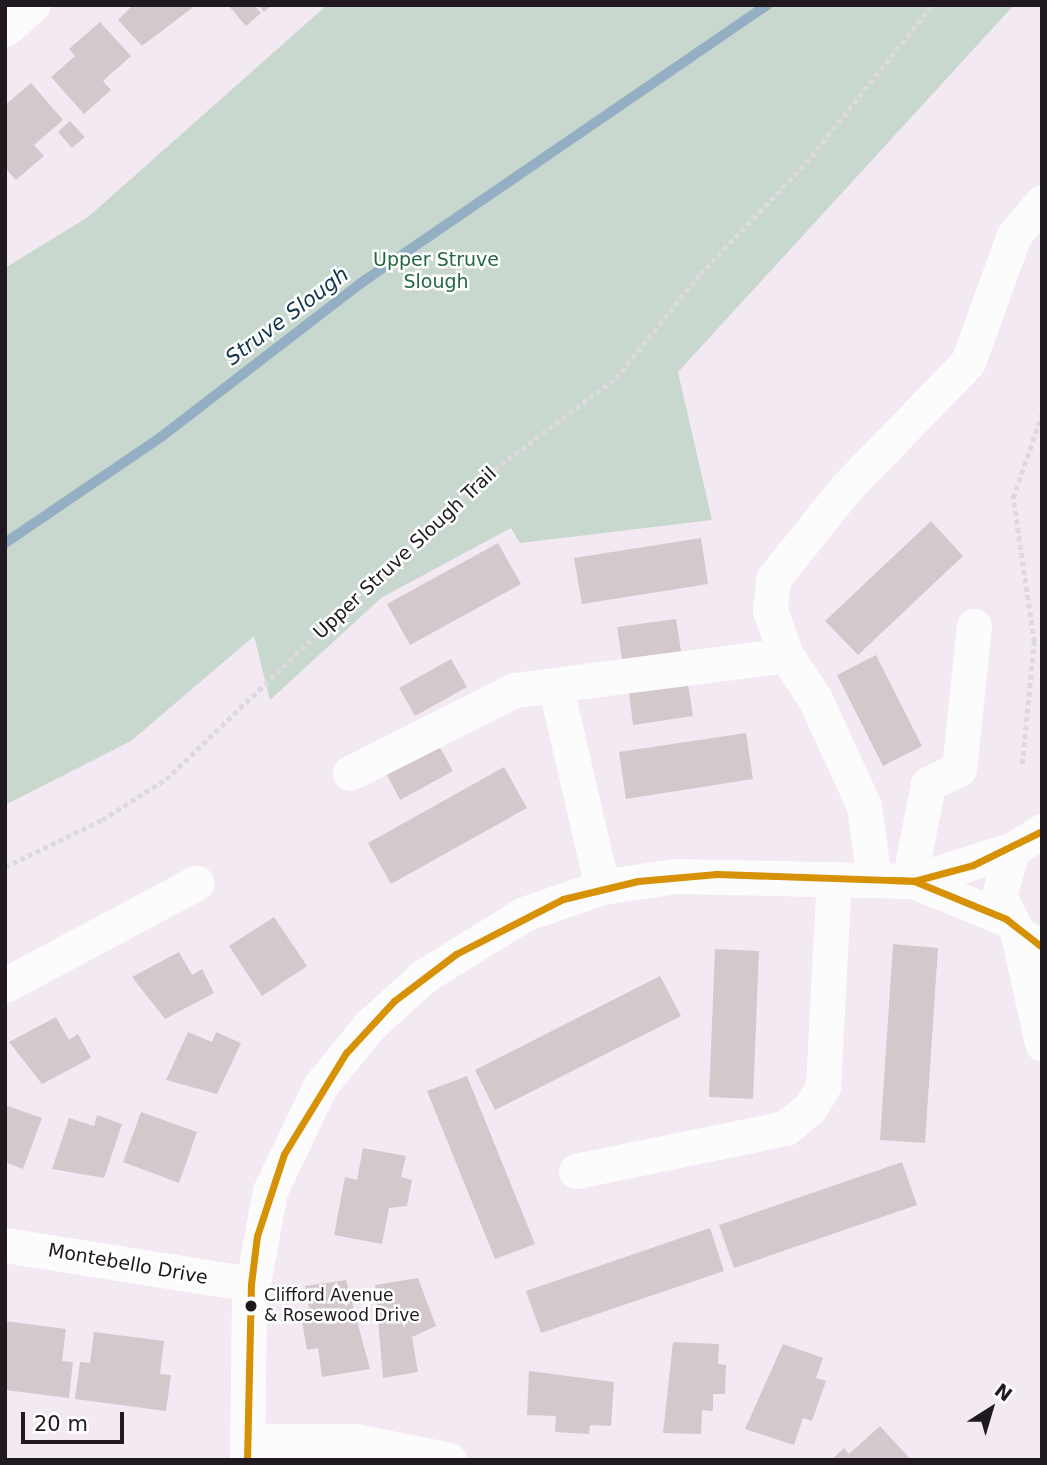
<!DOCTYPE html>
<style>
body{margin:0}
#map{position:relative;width:1047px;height:1465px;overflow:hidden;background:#f3e9f3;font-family:"DejaVu Sans",sans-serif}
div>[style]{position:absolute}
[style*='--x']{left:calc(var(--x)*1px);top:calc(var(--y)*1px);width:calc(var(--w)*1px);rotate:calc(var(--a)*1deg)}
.green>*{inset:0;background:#c8d8cf}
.stream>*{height:10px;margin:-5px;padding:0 5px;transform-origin:5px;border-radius:5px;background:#94aec4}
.building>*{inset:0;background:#d3c9cc}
.path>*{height:4.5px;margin-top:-2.25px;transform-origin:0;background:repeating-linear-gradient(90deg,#dcdadc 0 5px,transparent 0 8.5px)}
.minor>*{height:35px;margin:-17.5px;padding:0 17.5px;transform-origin:17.5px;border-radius:17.5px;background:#fdfcfd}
.bus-1>*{height:7px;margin:-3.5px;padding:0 3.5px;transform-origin:3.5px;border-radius:3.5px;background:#d79105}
.dots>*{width:19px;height:19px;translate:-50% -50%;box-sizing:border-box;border:4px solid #fff;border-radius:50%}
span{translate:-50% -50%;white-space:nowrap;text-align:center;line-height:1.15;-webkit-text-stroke:5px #fff;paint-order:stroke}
.bus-label{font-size:17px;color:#201920}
.left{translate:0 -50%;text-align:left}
.park-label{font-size:19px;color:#246742}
.street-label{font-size:19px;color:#201920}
.water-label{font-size:21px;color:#123549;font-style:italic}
.frame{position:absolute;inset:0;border:7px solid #201920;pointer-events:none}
.north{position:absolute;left:956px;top:1374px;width:70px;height:70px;-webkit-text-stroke:5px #fff;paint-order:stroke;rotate:37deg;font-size:19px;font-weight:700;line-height:28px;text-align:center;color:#201920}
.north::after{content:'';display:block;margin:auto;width:24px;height:32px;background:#201920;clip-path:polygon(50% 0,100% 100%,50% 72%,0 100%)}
.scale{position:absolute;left:21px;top:1412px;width:103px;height:32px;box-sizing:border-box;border:4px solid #201920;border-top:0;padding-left:9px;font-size:21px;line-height:24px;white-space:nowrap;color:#201920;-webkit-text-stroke:5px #fff;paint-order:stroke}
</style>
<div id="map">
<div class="green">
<div style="clip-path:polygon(327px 5px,1014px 5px,678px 372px,712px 520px,520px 543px,511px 528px,381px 598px,270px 700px,254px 636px,131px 741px,5px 805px,5px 268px,88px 217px)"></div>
</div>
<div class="stream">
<div style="--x:5;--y:543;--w:189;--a:-34.2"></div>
<div style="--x:161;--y:437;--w:252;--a:-37.6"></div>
<div style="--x:361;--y:283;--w:492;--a:-34.4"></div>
</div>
<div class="building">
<div style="clip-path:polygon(133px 5px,196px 5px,142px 46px,118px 20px)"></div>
<div style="clip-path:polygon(228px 5px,254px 5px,261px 13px,246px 26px)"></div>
<div style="clip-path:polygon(258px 5px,272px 5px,264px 12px)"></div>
<div style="clip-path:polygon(100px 22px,131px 56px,103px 81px,111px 90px,84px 114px,51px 77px,75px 56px,69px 49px)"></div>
<div style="clip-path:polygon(31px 83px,63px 120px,34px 145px,44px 156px,16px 180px,5px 168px,5px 105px)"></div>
<div style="clip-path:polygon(70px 121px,85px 137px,72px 148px,58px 132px)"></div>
<div style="clip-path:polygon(931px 521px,963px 556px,858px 655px,825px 621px)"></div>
<div style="clip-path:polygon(701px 538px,708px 584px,582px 604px,574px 558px)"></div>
<div style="clip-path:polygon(498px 543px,521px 584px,410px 645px,387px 604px)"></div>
<div style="clip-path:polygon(676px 619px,681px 651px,622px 659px,617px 627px)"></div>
<div style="clip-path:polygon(876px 655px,922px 746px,883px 766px,837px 675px)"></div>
<div style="clip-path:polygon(451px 659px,467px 687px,415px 716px,399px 688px)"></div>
<div style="clip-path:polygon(688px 684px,693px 716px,633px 725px,629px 692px)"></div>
<div style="clip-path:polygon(746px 733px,753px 779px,626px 799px,619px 752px)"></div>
<div style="clip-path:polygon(437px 742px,453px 771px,400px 800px,385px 771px)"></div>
<div style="clip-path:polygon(504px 767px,527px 808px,391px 884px,368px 843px)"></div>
<div style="clip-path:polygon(274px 917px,307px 966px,262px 996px,229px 946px)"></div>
<div style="clip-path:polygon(893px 944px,938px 948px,925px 1143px,880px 1140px)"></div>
<div style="clip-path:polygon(715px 949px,759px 951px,753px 1099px,709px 1097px)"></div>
<div style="clip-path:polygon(179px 952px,192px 975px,202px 969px,214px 993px,165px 1019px,132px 977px)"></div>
<div style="clip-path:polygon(660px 976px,681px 1016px,495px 1110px,475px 1070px)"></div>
<div style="clip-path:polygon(56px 1017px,69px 1040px,78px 1034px,91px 1058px,42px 1084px,9px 1042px)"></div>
<div style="clip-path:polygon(188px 1032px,212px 1042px,216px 1032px,241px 1043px,217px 1094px,166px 1080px)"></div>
<div style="clip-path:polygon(467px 1076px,535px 1244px,495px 1259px,427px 1091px)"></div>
<div style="clip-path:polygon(5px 1105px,42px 1118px,23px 1169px,5px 1162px)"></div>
<div style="clip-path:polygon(141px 1112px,197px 1132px,179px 1183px,123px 1162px)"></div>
<div style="clip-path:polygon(97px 1115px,122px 1124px,104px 1178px,52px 1169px,69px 1118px,94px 1126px)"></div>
<div style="clip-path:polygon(363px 1148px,406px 1156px,401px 1177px,412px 1180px,407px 1206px,389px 1208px,382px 1244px,334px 1235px,345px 1177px,357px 1180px)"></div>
<div style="clip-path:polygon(902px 1162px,917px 1205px,734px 1268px,719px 1225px)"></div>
<div style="clip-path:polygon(710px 1228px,724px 1271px,541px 1333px,526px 1291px)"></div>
<div style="clip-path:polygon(418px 1278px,436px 1326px,412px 1337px,418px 1372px,383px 1378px,375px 1285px)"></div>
<div style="clip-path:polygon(346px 1280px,370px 1369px,322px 1377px,318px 1348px,307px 1350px,300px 1310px,309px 1309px,305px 1286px)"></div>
<div style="clip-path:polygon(5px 1321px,66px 1329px,62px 1361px,73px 1362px,69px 1398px,5px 1390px)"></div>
<div style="clip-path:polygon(94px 1332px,164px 1341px,160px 1374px,171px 1375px,166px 1411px,75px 1399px,80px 1362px,90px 1363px)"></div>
<div style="clip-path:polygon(673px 1342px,719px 1344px,718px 1364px,726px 1365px,725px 1394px,713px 1394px,713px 1411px,702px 1410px,701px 1434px,663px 1433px)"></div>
<div style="clip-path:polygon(783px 1344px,823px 1358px,816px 1378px,826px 1381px,812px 1421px,803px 1418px,794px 1445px,745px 1429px)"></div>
<div style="clip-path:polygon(529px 1371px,614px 1382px,611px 1426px,590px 1425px,589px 1434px,555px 1432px,556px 1416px,527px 1415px)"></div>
<div style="clip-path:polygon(880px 1426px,911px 1460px,831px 1460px,844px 1448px,849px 1454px)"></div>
</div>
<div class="path">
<div style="--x:1022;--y:764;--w:123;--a:-84.4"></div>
<div style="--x:1034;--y:642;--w:146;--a:-98.3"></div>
<div style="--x:1013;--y:498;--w:89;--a:-71"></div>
<div style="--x:5;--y:867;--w:108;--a:-25.9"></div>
<div style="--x:102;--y:820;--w:76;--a:-32.6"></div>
<div style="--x:166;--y:779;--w:417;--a:-43.8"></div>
<div style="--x:467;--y:490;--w:186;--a:-36.9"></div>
<div style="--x:616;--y:378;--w:134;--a:-51.1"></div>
<div style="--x:700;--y:274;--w:153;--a:-46.3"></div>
<div style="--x:806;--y:163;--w:202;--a:-51.4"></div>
</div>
<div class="minor">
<div style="--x:5;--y:29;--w:37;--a:-41"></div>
<div style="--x:556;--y:688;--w:204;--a:77"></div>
<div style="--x:350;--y:773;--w:184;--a:-26.8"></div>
<div style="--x:514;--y:690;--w:274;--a:-7.3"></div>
<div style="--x:1042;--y:831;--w:34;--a:148"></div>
<div style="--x:1013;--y:849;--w:48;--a:106.9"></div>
<div style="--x:999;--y:895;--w:43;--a:64"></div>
<div style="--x:1018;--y:934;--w:27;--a:28"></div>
<div style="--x:874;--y:880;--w:75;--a:-97.7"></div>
<div style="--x:864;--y:806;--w:118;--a:-114.6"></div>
<div style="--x:815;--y:699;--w:53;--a:-123.4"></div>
<div style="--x:786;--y:655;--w:48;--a:-109.6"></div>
<div style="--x:770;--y:610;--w:31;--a:-84"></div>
<div style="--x:773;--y:579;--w:117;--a:-51.3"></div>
<div style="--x:846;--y:488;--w:175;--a:-45.9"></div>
<div style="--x:968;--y:362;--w:135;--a:-70.1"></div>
<div style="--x:1014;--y:235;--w:43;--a:-49.7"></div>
<div style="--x:909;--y:881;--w:99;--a:-78.9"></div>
<div style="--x:928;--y:784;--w:34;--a:-26"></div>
<div style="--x:959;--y:769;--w:144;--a:-84"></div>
<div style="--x:914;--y:881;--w:104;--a:-17.9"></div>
<div style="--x:1018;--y:934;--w:112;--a:77.6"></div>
<div style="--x:5;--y:985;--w:217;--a:-28.1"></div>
<div style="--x:576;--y:1171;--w:214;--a:-11.6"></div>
<div style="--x:786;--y:1128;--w:31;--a:-40"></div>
<div style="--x:810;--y:1108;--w:26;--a:-59"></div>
<div style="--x:823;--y:1086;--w:207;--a:-87"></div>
<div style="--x:5;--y:1245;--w:249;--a:9"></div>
<div style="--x:248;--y:1441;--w:107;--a:0"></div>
<div style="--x:355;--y:1441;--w:96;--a:11.4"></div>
<div style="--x:247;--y:1460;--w:155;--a:-89.3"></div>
<div style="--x:249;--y:1305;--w:116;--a:-79.6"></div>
<div style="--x:270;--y:1191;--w:116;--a:-64.5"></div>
<div style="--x:320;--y:1086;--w:79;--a:-50.7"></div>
<div style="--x:370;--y:1025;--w:73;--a:-42.2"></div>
<div style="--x:424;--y:976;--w:118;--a:-31.8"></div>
<div style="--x:524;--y:914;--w:83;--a:-19.1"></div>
<div style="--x:602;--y:887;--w:75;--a:-8.5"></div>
<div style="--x:676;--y:876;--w:238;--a:1.2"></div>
<div style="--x:914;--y:881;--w:100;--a:22.4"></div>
</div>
<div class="bus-1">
<div style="--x:890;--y:880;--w:24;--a:2"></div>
<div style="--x:914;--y:881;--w:61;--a:-15.2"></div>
<div style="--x:973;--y:865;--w:77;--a:-26.2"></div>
<div style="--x:247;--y:1460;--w:176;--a:-88.7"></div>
<div style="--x:251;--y:1284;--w:48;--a:-82.9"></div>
<div style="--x:257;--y:1236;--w:86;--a:-71.8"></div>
<div style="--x:284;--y:1154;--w:119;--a:-58.5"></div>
<div style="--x:346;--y:1053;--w:71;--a:-47.3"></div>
<div style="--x:394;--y:1001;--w:78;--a:-37.2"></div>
<div style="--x:456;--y:954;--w:120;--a:-27.2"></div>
<div style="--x:563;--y:899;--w:77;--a:-13.5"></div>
<div style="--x:638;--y:881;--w:79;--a:-5.1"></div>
<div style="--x:717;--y:874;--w:197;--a:2"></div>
<div style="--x:914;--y:881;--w:100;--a:22.4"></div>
<div style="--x:1006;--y:919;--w:46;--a:37.9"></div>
</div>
<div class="dots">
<div style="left:251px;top:1306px;background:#201920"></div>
</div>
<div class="bus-label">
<span class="left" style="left:264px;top:1306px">Clifford Avenue<br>&amp; Rosewood Drive</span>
</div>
<div class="park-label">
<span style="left:436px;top:271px">Upper Struve<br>Slough</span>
</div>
<div class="street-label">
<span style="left:405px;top:553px;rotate:-43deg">Upper Struve Slough Trail</span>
<span style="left:128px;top:1264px;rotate:10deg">Montebello Drive</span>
</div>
<div class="water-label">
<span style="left:287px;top:316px;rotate:-37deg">Struve Slough</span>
</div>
<div class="frame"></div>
<div class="north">N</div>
<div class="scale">20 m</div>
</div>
